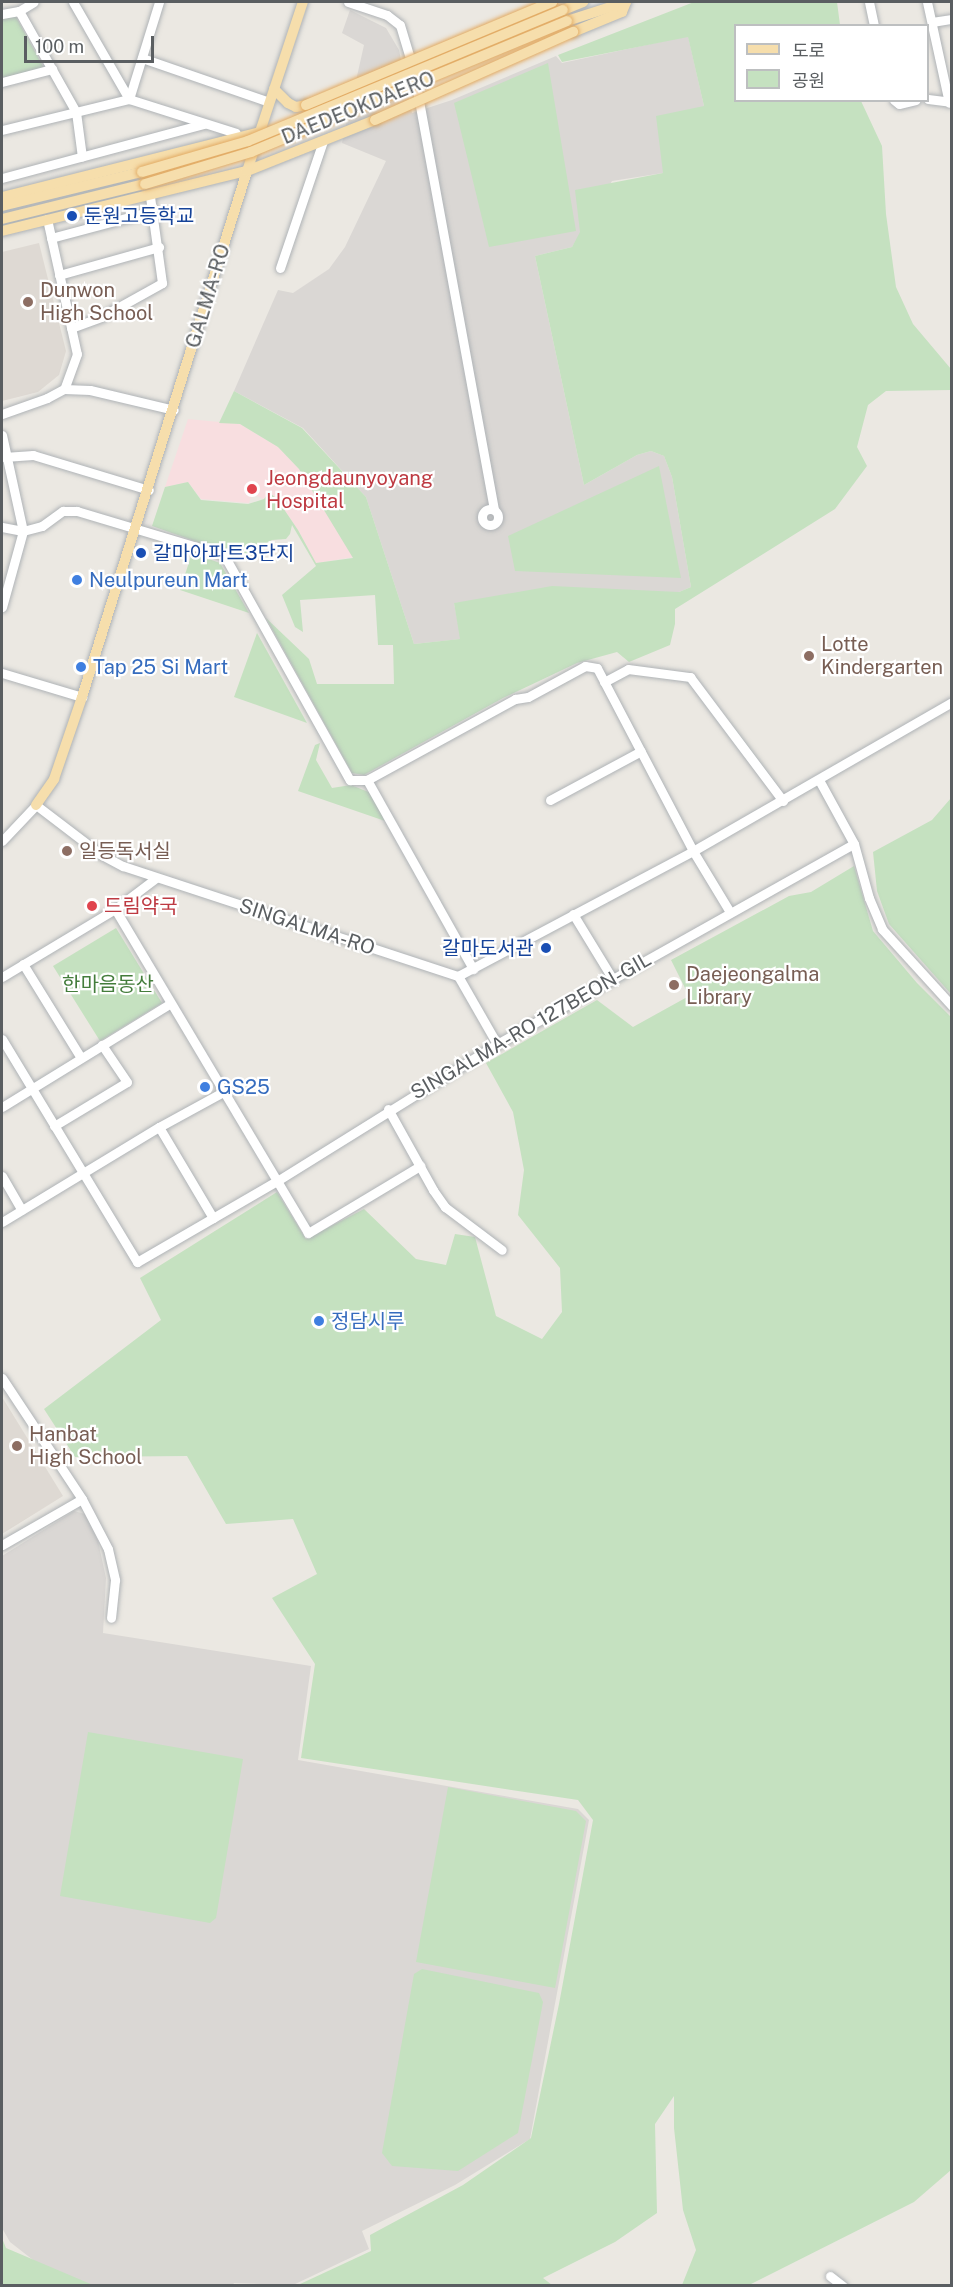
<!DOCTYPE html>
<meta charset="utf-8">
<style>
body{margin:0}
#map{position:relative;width:953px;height:2287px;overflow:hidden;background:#ebe8e2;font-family:"Public Sans","Noto Sans KR",sans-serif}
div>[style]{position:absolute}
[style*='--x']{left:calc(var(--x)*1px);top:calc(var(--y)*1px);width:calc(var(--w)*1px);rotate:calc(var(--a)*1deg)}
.industrial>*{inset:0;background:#dad7d4}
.education>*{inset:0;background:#ded9d3}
.medical>*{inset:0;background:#f8dee0}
.green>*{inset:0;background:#c5e1c0}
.roads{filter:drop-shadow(0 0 2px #afb3b6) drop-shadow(0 0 2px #afb3b6)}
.minor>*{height:9px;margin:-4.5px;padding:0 4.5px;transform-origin:4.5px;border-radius:4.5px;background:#fff}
.minor>.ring{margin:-4.5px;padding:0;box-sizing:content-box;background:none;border:9px solid #fff;border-radius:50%}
.major>*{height:10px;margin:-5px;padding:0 5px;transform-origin:5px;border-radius:5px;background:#f6deac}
.bridges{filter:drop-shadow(0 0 2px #e2ab64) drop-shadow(0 0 2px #e2ab64)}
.major-bridge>*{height:10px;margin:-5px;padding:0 5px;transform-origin:5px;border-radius:5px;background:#f6deac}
.dots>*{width:16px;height:16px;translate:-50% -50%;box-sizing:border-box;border:3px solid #fff;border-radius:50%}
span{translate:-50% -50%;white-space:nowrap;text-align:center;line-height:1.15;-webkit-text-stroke:4.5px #fff;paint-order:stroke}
.street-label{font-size:20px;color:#5a5e61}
.transit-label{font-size:20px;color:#164399}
.left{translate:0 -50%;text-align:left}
.right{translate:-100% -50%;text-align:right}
.education-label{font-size:20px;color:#785e54}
.health-label{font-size:20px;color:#be3a42}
.shop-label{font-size:20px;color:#366cbe}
.park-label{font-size:20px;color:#447d3c}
.frame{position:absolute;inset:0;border:3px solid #5a5e61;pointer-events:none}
.legend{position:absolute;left:734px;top:24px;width:195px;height:78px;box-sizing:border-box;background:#fff;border:2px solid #bdbfc0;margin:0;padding:8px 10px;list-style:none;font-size:18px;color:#5a5e61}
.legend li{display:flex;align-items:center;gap:12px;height:30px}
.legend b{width:30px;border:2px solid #bdbfc0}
.scale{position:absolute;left:24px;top:36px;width:130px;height:27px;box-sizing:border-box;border:3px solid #5a5e61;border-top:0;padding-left:8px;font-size:18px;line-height:21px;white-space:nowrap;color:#5a5e61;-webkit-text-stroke:4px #fff;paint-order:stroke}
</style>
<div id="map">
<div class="industrial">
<div style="clip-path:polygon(350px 10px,386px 28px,399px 50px,412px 113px,452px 100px,556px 56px,562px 63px,688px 36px,704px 106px,663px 173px,612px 181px,572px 247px,535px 256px,584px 485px,637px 455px,651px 451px,664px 456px,672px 477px,691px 587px,679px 592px,454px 603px,461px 639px,414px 644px,366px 497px,303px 428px,234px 391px,278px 290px,293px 293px,329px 269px,345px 247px,386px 161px,342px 143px,364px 45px,342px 33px)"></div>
<div style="clip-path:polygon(74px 1511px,85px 1514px,98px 1541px,106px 1578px,103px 1633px,311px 1666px,298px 1760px,578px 1809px,589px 1820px,530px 2139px,455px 2185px,362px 2231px,369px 2249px,293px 2285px,234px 2283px,232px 2286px,79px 2285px,60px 2281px,10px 2242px,2px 2228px,2px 1556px)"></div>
</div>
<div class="education">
<div style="clip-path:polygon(39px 243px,66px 351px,59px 375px,38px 392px,2px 401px,2px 252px)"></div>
<div style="clip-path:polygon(2px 1397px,63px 1496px,2px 1534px)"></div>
</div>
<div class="medical">
<div style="clip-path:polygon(188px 419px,240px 424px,278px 447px,299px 469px,354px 557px,316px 563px,298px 530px,277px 499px,269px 492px,264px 499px,252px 494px,249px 503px,201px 499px,188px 482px,165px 487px)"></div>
</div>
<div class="green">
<div style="clip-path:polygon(694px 2px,837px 2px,840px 25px,736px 26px,736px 100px,861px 101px,882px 146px,886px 214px,896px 287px,913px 324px,951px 369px,951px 390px,886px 391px,868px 405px,857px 447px,867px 466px,835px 509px,675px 609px,675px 624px,670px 645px,629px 662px,617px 652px,577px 663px,503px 698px,364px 775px,352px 773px,266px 618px,309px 659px,317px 684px,394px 684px,393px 645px,378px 645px,375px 595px,300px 600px,303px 632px,295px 627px,282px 595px,316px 566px,292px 525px,290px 534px,286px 539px,272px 540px,251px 552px,246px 559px,152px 526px,165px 487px,188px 482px,201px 500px,248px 504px,264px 499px,269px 492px,277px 499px,298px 530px,316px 563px,353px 558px,299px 469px,278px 447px,240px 424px,219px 423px,234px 391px,302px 428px,366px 497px,414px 644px,460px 639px,454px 603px,552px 586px,679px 592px,691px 587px,672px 477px,664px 456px,651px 451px,637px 455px,584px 485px,535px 256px,572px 247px,580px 232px,575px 190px,663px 173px,656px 116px,704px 106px,688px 37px,562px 62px,558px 55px)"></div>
<div style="clip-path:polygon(15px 15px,44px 68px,2px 78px,2px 18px)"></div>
<div style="clip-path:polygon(548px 63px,576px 231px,489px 247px,454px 103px)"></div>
<div style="clip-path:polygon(659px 466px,681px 578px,515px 571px,508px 536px)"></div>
<div style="clip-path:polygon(192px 553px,220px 563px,249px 613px,180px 590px)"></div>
<div style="clip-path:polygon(257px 633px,307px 723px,234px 697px)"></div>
<div style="clip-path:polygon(320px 743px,316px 760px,332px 788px,351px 785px,371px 793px,385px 821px,298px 791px,315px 745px)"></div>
<div style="clip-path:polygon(951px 798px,951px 994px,889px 924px,877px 891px,873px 852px,932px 820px)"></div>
<div style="clip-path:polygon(854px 866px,873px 931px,917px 983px,951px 1017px,951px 2170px,914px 2202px,749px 2285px,682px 2285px,696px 2250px,683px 2210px,674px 2128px,674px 2096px,655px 2124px,657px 2213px,615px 2242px,543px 2278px,552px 2285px,298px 2285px,371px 2251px,370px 2235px,463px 2185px,531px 2138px,559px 2004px,593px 1820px,578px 1800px,301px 1758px,315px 1664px,272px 1598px,317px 1574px,293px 1519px,226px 1524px,187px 1456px,75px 1457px,44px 1409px,161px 1320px,140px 1278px,277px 1192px,306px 1239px,364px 1209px,416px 1259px,446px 1265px,455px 1234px,475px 1237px,496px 1316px,542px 1339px,562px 1312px,560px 1268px,518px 1215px,524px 1170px,513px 1112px,486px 1063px,597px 1000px,633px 1027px,689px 996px,671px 960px,789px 896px,811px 892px)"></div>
<div style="clip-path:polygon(116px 928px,162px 1003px,100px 1041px,53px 966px)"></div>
<div style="clip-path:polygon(88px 1732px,243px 1759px,216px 1918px,210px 1923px,60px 1896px)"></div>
<div style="clip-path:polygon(448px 1787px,576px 1811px,586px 1821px,555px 1988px,416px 1962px)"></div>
<div style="clip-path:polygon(422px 1969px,539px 1993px,543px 2002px,518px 2133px,458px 2171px,392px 2166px,382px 2153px,414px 1974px)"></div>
<div style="clip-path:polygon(2px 2238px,6px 2248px,93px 2285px,2px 2285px)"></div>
</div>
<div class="roads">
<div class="minor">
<div style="--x:73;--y:2;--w:112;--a:60"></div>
<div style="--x:129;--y:99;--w:112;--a:17.6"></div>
<div style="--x:348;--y:2;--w:41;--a:18.4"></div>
<div style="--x:387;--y:15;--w:16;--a:38"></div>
<div style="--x:400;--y:25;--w:42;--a:73.3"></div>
<div style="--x:869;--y:2;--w:25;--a:78"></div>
<div style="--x:927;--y:2;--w:103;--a:77.7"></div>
<div style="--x:19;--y:11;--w:116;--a:60.6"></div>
<div style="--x:76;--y:112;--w:45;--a:82.4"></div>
<div style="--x:2;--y:14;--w:17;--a:-10"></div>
<div style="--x:19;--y:11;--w:17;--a:-31"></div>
<div style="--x:932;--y:22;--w:20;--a:-9"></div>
<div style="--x:142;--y:58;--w:134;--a:19.1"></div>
<div style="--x:415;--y:79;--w:438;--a:79.6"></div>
<div style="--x:2;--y:82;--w:52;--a:-14.6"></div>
<div style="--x:928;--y:99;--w:24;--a:7"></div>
<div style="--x:894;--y:100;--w:6;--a:39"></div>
<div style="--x:899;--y:104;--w:17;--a:-13"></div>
<div style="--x:2;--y:130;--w:131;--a:-13.7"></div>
<div style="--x:129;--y:99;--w:102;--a:-72.8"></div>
<div style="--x:2;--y:178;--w:209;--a:-15"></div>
<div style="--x:47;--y:219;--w:138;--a:77.5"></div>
<div style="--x:77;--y:354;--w:37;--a:110"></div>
<div style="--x:51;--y:238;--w:105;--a:-15"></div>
<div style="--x:280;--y:268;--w:134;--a:-71.3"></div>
<div style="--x:59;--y:275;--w:104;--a:-15.6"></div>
<div style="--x:71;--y:328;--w:32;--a:-20"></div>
<div style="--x:101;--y:317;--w:70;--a:-29.1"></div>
<div style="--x:162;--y:283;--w:88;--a:-97.9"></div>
<div style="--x:2;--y:414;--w:48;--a:-19.6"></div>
<div style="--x:47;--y:398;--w:19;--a:-28"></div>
<div style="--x:64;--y:389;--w:26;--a:2"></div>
<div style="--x:90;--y:390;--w:86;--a:13.4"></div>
<div style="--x:2;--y:435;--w:98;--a:77.7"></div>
<div style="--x:23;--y:531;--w:79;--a:105.4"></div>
<div style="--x:4;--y:457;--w:29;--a:-4"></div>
<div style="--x:33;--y:455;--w:121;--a:16.8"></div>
<div class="ring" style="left:482px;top:509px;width:7px;height:7px"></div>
<div style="--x:2;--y:527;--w:21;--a:11"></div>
<div style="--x:23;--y:531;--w:20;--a:-15"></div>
<div style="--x:42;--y:526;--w:26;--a:-36"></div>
<div style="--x:63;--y:511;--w:14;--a:0"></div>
<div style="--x:77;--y:511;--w:153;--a:16.7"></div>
<div style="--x:224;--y:555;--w:258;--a:60.8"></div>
<div style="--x:350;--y:780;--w:17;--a:0"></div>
<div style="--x:367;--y:780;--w:169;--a:-28.7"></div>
<div style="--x:515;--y:699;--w:13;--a:-9"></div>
<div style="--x:528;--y:697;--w:65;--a:-28.5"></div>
<div style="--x:585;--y:666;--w:12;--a:9"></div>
<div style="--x:597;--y:668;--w:207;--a:62.3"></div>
<div style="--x:693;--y:851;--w:71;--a:58.8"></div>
<div style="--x:2;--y:673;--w:84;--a:16.7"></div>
<div style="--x:604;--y:682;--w:27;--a:-28"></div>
<div style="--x:628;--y:669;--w:63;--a:7.4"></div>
<div style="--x:690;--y:677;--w:155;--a:53.1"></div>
<div style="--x:367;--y:780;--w:217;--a:60.7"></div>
<div style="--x:819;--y:780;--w:73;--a:61.3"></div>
<div style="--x:854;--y:844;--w:56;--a:74.5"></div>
<div style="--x:869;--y:898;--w:34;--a:67"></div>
<div style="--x:882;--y:929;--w:104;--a:47.7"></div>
<div style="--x:550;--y:800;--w:103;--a:-28.3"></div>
<div style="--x:2;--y:841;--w:50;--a:-46.6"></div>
<div style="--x:36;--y:805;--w:81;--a:37.4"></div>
<div style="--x:100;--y:854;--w:26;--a:28"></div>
<div style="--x:123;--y:866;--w:353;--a:18.2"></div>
<div style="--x:458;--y:976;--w:266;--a:-28"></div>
<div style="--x:693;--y:851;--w:299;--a:-29.9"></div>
<div style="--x:115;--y:909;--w:377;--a:59.2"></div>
<div style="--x:308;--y:1233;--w:131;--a:-30.9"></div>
<div style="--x:573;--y:914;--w:75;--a:58.6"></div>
<div style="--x:23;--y:964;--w:110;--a:58.3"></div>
<div style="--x:458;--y:976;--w:78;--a:60.2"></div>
<div style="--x:2;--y:977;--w:132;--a:-31"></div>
<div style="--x:115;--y:909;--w:51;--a:-37.1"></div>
<div style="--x:2;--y:1039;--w:261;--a:58.8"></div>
<div style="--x:137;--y:1262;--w:162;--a:-30.1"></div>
<div style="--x:277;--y:1181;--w:259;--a:-31.9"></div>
<div style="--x:497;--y:1044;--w:409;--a:-29.3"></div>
<div style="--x:2;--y:1107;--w:198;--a:-31.6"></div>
<div style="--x:388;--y:1109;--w:93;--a:60.9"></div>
<div style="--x:433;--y:1190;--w:21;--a:55"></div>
<div style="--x:445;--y:1207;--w:71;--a:37"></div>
<div style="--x:54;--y:1126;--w:85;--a:-31.1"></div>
<div style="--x:127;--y:1082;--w:45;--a:-124"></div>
<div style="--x:159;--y:1127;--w:106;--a:59.3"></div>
<div style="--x:2;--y:1176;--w:39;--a:60"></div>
<div style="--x:2;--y:1222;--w:184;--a:-31.2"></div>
<div style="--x:159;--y:1127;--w:73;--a:-28.7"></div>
<div style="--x:2;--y:1378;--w:145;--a:56.5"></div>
<div style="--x:82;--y:1499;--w:56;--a:62.5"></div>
<div style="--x:108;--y:1549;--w:32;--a:77"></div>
<div style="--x:115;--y:1580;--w:38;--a:96"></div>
<div style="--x:2;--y:1545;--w:92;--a:-29.9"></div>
<div style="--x:830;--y:2276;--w:16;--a:38"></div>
</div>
<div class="major">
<div style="--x:563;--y:10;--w:22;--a:-22"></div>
<div style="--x:567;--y:21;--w:62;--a:-17.9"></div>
<div style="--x:573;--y:32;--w:53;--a:-22.2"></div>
<div style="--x:622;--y:12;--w:11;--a:-68"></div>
<div style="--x:274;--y:89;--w:20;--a:45"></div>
<div style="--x:288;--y:103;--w:9;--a:27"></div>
<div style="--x:296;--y:107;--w:10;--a:-11"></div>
<div style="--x:2;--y:197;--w:267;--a:-14.1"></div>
<div style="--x:2;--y:206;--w:144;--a:-13.7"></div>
<div style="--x:2;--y:219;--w:147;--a:-13.8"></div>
<div style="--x:2;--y:231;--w:252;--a:-13.8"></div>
<div style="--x:247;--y:171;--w:138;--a:-21.7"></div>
<div style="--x:36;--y:805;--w:32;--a:-55"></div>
<div style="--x:54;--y:779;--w:87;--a:-71.1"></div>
<div style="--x:82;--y:697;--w:551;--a:-72.58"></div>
<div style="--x:247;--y:171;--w:178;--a:-71.7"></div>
</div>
</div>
<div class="bridges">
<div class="major-bridge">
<div style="--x:306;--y:105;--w:267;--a:-22.7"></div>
<div style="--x:375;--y:120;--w:217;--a:-24"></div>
<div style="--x:142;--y:172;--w:110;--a:-16.3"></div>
<div style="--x:248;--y:141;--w:341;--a:-22.6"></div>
<div style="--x:145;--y:184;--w:111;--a:-16.8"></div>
<div style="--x:251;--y:152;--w:342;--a:-22.5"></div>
</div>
</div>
<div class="dots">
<div style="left:72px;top:216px;background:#1a4fb4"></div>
<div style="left:28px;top:302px;background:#8d6e63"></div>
<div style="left:252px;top:489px;background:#e0444e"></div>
<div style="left:141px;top:553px;background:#1a4fb4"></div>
<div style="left:77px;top:580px;background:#3f7fe0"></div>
<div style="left:809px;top:656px;background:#8d6e63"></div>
<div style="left:81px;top:667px;background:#3f7fe0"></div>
<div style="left:67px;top:851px;background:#8d6e63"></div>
<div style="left:92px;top:906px;background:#e0444e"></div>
<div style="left:546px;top:948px;background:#1a4fb4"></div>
<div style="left:674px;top:985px;background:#8d6e63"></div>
<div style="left:205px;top:1087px;background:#3f7fe0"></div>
<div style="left:319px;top:1321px;background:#3f7fe0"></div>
<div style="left:17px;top:1446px;background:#8d6e63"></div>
</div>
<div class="street-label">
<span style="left:358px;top:108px;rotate:-22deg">DAEDEOKDAERO</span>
<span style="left:208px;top:296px;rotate:-73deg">GALMA-RO</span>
<span style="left:307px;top:927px;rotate:18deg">SINGALMA-RO</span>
<span style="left:531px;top:1026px;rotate:-30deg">SINGALMA-RO 127BEON-GIL</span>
</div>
<div class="transit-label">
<span class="left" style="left:84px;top:216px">둔원고등학교</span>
<span class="left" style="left:153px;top:553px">갈마아파트3단지</span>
<span class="right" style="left:534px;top:948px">갈마도서관</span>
</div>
<div class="education-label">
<span class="left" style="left:40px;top:302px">Dunwon<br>High School</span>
<span class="left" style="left:821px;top:656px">Lotte<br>Kindergarten</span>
<span class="left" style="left:79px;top:851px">일등독서실</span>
<span class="left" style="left:686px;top:986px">Daejeongalma<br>Library</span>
<span class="left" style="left:29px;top:1446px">Hanbat<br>High School</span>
</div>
<div class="health-label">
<span class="left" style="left:266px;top:490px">Jeongdaunyoyang<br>Hospital</span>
<span class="left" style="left:104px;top:906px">드림약국</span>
</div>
<div class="shop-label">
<span class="left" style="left:89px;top:580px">Neulpureun Mart</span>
<span class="left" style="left:93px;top:667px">Tap 25 Si Mart</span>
<span class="left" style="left:217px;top:1087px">GS25</span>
<span class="left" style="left:331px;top:1321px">정담시루</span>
</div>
<div class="park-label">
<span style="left:108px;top:984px">한마음동산</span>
</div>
<div class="frame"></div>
<ul class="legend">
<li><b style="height:8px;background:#f6deac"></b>도로</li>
<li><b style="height:16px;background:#c5e1c0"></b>공원</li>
</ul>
<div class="scale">100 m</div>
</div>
